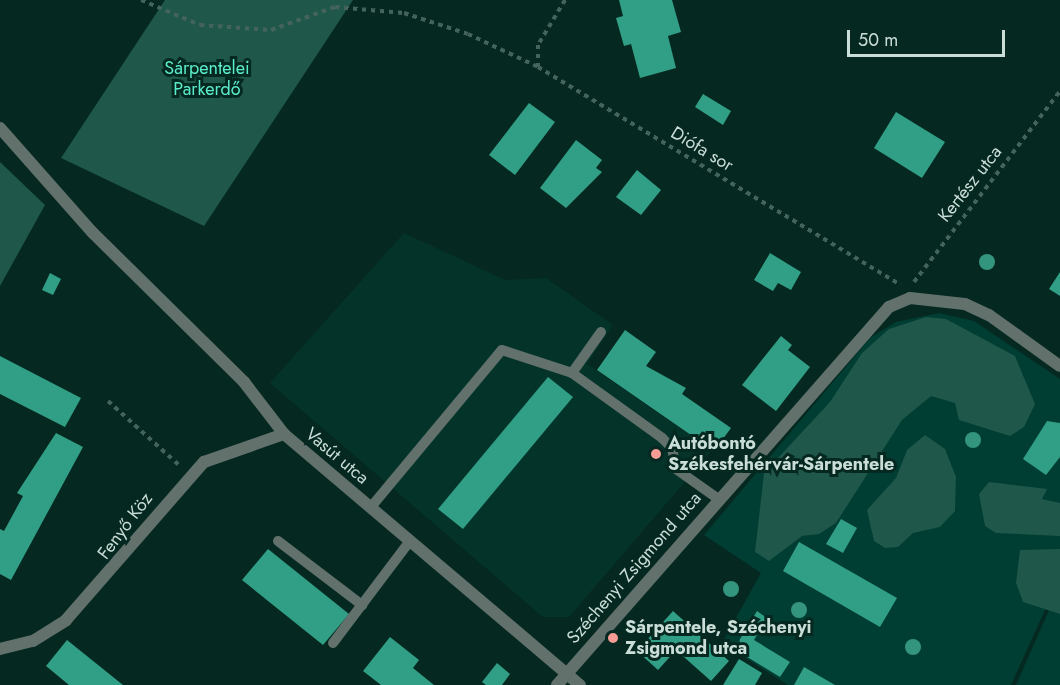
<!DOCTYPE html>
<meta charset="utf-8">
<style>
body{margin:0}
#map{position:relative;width:1060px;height:685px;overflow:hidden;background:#052921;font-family:Jost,sans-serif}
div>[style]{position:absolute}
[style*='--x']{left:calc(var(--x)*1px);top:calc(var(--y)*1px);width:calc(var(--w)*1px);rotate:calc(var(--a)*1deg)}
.built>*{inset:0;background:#04332a}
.green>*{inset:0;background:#003d32}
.forest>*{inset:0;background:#1f574a}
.building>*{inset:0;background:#319e86}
.path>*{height:4px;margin-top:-2px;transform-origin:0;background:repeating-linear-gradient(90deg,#44635b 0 4.5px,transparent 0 9px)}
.service>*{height:10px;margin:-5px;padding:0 5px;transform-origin:5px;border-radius:5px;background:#62716c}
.minor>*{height:12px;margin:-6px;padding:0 6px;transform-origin:6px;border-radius:6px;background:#62716c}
.trees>*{width:16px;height:16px;margin:-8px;border-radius:50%;background:#34957e}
.dots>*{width:16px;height:16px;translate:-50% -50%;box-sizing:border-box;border:3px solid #052921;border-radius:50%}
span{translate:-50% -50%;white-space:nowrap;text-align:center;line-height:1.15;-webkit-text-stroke:6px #052921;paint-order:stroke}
.park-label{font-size:18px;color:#5bedcb}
.street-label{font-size:18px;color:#caddd7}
.poi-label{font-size:18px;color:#caddd7;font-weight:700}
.left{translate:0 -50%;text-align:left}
.scale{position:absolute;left:847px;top:30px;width:158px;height:27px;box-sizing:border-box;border:3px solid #caddd7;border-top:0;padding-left:8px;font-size:18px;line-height:21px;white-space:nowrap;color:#caddd7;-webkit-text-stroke:4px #052921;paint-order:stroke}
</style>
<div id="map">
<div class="built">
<div style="clip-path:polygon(404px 233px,505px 280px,546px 278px,613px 325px,587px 364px,712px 450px,569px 617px,543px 617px,270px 383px)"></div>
</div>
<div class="green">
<div style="clip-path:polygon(939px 313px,974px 321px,1060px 379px,1060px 577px,1011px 685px,788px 685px,722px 643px,761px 573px,704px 535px,870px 338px,896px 322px)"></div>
<div style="clip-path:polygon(1049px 610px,1060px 614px,1060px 685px,1016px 685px)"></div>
</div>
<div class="forest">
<div style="clip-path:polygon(165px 0,353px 0,204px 226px,61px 158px)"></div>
<div style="clip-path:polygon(0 162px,45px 205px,0 286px)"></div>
<div style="clip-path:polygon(926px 317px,946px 319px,1015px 356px,1035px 404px,1024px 427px,1010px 436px,959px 420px,955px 403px,931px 396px,902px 420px,836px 523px,819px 534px,802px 536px,769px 561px,755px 552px,764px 473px,830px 402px,862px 353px,889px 329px)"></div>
<div style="clip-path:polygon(925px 435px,945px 449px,956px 477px,955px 511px,940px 527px,913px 533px,898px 547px,885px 548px,874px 541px,867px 510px,896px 478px,907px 450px)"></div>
<div style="clip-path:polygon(989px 482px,1047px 489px,1042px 499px,1060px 503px,1060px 536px,996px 533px,985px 526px,979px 494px)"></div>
<div style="clip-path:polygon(1060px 549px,1060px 614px,1023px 602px,1016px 583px,1020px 550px)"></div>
</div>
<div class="building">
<div style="clip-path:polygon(619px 0,672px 0,681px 32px,668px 36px,676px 68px,640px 78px,631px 44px,624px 46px,616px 18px,623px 16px)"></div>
<div style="clip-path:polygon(703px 94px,731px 111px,723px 125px,695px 107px)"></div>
<div style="clip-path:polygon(529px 103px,555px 122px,515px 175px,489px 155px)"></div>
<div style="clip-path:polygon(896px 112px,945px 142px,922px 178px,874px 148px)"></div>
<div style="clip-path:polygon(576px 140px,602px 160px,596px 168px,602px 172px,566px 208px,540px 188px)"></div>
<div style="clip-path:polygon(637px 170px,661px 190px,641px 215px,616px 197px)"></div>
<div style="clip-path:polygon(770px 253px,801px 272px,791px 290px,778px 283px,773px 291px,754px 280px)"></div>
<div style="clip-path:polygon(1060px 272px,1060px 296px,1049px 289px)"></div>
<div style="clip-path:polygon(50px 273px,61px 279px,53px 295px,42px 290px)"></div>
<div style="clip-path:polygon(625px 330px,656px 352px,646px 366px,686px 388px,682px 394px,731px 428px,714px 451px,597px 370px)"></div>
<div style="clip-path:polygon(781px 336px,792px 345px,788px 350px,810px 367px,776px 411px,742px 385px)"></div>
<div style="clip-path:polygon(0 356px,81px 398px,65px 427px,0 394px)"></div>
<div style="clip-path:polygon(548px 377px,573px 397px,463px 529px,438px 509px)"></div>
<div style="clip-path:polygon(1047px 421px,1060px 423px,1060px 457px,1046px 475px,1023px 459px)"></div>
<div style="clip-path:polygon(56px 433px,83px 447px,11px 580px,0 574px,0 529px,4px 531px,23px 496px,17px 493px)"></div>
<div style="clip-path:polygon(841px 519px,857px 528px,843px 553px,826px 544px)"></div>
<div style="clip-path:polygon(799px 542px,897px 598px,880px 627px,783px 571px)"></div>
<div style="clip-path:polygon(268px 549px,349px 614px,323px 645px,242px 580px)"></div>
<div style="clip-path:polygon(673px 611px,729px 661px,711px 681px,676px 650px,658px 670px,637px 651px)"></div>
<div style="clip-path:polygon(757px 611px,767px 618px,754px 640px,790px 662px,780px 677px,734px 649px)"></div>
<div style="clip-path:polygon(390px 637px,419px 660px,413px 668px,434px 685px,381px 685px,363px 671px)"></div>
<div style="clip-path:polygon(67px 640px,123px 685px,69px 685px,46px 666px)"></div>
<div style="clip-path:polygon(739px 659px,762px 673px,755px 685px,723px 685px)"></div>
<div style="clip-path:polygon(497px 663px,510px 674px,502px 685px,486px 685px,482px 682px)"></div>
<div style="clip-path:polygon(804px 667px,835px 685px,794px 685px)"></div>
</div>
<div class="path">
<div style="--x:141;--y:0;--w:64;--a:23"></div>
<div style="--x:200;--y:25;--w:71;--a:4"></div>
<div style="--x:271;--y:30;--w:68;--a:-19.8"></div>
<div style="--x:335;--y:7;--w:69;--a:5"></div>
<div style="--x:404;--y:13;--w:67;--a:18.2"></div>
<div style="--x:468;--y:34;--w:77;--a:25.2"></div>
<div style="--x:565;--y:0;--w:52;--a:121"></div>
<div style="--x:538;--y:45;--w:22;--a:90"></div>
<div style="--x:538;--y:67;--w:423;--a:31"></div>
<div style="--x:914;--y:282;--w:240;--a:-52.6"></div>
<div style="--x:108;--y:401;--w:97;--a:42.1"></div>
</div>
<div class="service">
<div style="--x:601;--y:332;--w:50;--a:125.3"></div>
<div style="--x:572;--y:373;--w:111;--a:35.8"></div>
<div style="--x:662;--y:438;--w:14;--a:45"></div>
<div style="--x:672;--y:448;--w:21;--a:79"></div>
<div style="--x:676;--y:469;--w:50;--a:35.3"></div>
<div style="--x:371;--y:507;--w:204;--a:-50.2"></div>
<div style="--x:502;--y:350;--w:74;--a:18.2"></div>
<div style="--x:278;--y:541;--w:106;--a:37.3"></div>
<div style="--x:333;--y:643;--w:128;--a:-53"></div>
</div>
<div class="minor">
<div style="--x:0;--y:128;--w:139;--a:48.5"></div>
<div style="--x:92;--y:232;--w:214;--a:44.6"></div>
<div style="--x:244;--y:382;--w:66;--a:52.4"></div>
<div style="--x:284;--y:434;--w:388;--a:40.3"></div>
<div style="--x:0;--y:649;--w:34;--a:-14"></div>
<div style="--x:33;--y:641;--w:39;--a:-32"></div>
<div style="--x:66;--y:620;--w:210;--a:-48.9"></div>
<div style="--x:204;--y:462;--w:85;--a:-19.3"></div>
<div style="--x:557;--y:685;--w:503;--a:-48.71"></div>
<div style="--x:889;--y:307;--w:23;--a:-23"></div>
<div style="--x:910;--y:298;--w:55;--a:6.2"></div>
<div style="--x:965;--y:304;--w:26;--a:25"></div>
<div style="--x:989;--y:315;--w:87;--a:35.7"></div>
</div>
<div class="trees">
<div style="left:987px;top:262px"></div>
<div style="left:973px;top:440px"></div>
<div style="left:731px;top:589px"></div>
<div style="left:799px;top:610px"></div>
<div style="left:913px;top:647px"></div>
</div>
<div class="dots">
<div style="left:656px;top:454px;background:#f59c95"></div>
<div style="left:613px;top:638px;background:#f59c95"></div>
</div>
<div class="park-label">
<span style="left:207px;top:79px">Sárpentelei<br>Parkerdő</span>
</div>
<div class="street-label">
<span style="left:702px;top:149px;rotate:31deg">Diófa sor</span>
<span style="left:970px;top:184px;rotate:-52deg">Kertész utca</span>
<span style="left:337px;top:456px;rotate:40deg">Vasút utca</span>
<span style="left:125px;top:526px;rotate:-53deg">Fenyő Köz</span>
<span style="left:634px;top:568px;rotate:-49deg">Széchenyi Zsigmond utca</span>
</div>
<div class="poi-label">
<span class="left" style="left:668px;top:454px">Autóbontó<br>Székesfehérvár-Sárpentele</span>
<span class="left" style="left:625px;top:638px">Sárpentele, Széchenyi<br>Zsigmond utca</span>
</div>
<div class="scale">50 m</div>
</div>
